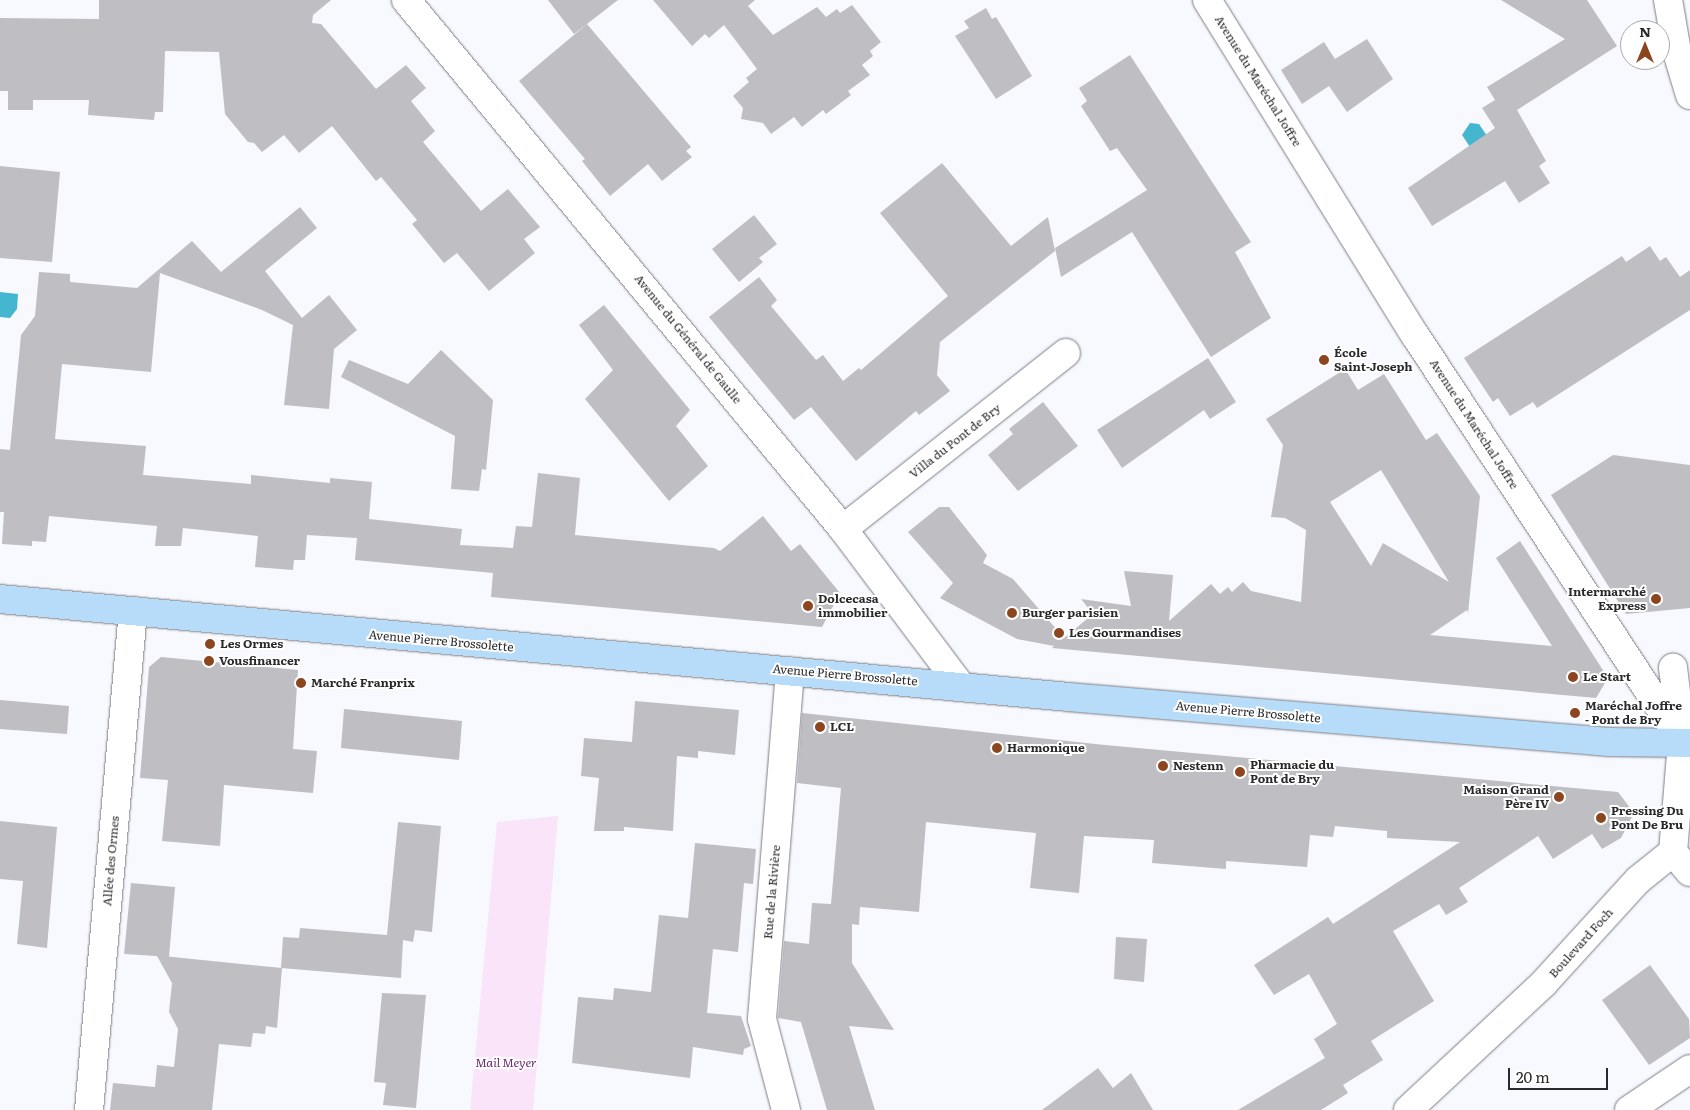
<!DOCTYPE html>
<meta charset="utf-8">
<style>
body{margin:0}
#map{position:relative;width:1690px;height:1110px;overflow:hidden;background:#f7f9ff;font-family:Literata,serif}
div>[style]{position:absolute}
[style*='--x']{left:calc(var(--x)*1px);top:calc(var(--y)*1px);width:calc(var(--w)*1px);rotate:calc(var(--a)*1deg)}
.green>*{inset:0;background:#f9e4fa}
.water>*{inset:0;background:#45b6cf}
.building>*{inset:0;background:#bfbec3}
.roads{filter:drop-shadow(0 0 1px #7b7d82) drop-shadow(0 0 1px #7b7d82)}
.minor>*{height:28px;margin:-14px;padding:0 14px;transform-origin:14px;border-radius:14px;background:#fff}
.major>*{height:28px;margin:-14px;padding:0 14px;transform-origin:14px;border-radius:14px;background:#b6dcf9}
.dots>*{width:14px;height:14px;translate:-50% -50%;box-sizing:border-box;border:2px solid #fff;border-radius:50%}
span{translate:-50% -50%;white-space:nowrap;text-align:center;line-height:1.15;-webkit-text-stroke:4px #fff;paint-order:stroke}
.street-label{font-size:12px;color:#292a2c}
.poi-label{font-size:12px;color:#292a2c;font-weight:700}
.left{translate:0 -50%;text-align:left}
.right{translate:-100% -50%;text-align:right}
.park-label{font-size:12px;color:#6d2972;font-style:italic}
.north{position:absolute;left:1620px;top:20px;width:50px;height:50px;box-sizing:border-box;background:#fff;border:1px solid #a9aaab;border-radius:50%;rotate:0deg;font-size:14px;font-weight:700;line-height:20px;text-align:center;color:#292a2c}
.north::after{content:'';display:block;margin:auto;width:18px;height:22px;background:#8c461f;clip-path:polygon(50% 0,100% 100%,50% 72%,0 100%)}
.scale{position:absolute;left:1508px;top:1068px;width:100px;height:22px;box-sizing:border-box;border:2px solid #292a2c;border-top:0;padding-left:6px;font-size:15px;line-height:18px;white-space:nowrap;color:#292a2c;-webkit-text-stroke:4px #fff;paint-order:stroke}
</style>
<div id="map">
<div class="green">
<div style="clip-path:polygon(558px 816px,533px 1110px,470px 1110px,497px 822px)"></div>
</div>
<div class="water">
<div style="clip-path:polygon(1470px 123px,1479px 124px,1497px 151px,1480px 162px,1462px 135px)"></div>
<div style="clip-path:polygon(0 292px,18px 294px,17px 309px,10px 318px,0 317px)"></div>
</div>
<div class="building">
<div style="clip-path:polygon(99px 0,331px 0,313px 15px,312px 23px,321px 24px,376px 89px,406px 65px,426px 88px,411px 101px,435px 131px,423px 142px,481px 211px,508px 189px,540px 227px,524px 239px,535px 253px,489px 291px,457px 253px,444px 263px,412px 224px,417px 220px,381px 177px,376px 181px,332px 126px,299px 153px,284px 135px,262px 152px,254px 143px,248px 142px,225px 114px,219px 52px,165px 51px,163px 112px,155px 112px,154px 120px,88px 115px,89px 100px,33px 100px,33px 110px,8px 110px,8px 91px,0 91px,0 18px,99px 19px)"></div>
<div style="clip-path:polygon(548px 0,618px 0,574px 34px)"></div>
<div style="clip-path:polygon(653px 0,755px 0,748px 6px,773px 35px,817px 7px,826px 17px,837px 9px,840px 13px,852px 5px,881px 42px,870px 51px,873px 56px,862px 65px,870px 75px,848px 91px,851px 95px,826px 114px,823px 110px,802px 127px,794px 117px,771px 134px,763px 123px,741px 119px,743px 108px,733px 96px,749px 82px,746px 78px,757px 69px,724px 25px,709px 38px,705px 34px,692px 46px)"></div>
<div style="clip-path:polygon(1501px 0,1587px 0,1617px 46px,1517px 110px,1546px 161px,1539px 166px,1550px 183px,1519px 203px,1505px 181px,1432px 226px,1408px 188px,1495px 128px,1482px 108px,1495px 100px,1487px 87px,1565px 39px)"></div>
<div style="clip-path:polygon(986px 8px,992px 19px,996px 17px,1032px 76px,996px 99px,955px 36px,969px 28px,964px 21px)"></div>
<div style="clip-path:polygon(587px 24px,691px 147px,686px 151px,692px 157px,662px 181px,648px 164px,610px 196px,582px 161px,585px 159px,519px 81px)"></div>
<div style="clip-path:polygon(1367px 39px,1393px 79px,1347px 112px,1329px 86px,1302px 104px,1281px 70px,1324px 42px,1335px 59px)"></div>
<div style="clip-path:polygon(1130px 55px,1251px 242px,1235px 252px,1271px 318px,1211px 357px,1132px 232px,1061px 277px,1055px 248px,1147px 190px,1117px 148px,1110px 151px,1081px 106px,1087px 101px,1079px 88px)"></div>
<div style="clip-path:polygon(942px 163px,1011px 246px,1048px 217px,1055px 251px,940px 342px,937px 375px,950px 391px,919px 415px,916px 411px,856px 461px,811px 407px,794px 420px,709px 317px,759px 277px,777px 300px,771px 306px,816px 360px,823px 355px,843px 381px,859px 368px,861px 370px,948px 296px,880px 213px)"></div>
<div style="clip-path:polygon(0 166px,60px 172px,52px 262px,0 258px)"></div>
<div style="clip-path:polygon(300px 207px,317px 228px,265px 271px,302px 318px,329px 295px,357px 330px,334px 349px,329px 409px,284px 405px,293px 325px,262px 310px,160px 273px,151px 372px,62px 364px,55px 439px,146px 446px,143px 475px,251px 484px,251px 475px,330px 483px,330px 478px,372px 482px,369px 519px,462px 529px,460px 545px,513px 548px,516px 526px,532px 527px,538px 473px,580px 478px,575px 535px,714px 548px,720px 551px,763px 516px,791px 551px,800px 544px,840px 593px,822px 627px,491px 597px,493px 573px,355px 560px,357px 538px,307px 535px,305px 560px,294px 560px,293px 570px,255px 567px,258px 536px,183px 528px,181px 546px,155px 546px,157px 526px,49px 516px,46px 542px,32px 541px,32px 546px,2px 544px,4px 512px,0 512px,0 449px,10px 450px,21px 335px,35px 316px,39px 272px,70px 274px,70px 282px,137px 288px,192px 241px,221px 272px)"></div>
<div style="clip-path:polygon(754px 215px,777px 244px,759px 258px,763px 262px,739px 282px,712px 249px)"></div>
<div style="clip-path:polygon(1650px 246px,1660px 261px,1666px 257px,1680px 277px,1690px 270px,1690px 310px,1537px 408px,1533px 402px,1510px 416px,1498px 398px,1493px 402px,1464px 358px,1622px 256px,1626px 262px)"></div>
<div style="clip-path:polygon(604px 305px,690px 410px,676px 426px,708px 466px,669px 501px,585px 399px,613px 370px,579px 325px)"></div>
<div style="clip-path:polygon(441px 350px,493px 400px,486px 470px,482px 469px,479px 491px,451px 489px,455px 436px,341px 377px,349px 360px,408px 384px)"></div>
<div style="clip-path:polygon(1208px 358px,1236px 402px,1210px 419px,1204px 410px,1122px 468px,1097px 430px)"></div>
<div style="clip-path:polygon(evenodd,1345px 369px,1358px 390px,1384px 374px,1426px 440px,1437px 433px,1480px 496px,1468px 613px,1467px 610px,1430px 635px,1552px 646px,1496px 558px,1520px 541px,1608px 678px,1596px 698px,1052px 648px,1054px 646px,1017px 639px,940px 598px,953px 583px,908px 532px,939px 507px,949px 507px,987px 555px,983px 563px,1013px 579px,1064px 638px,1093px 614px,1081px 599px,1131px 606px,1124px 571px,1173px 575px,1169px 621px,1211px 584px,1220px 594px,1228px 587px,1232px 592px,1243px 582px,1251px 591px,1301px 602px,1306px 530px,1285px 518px,1271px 517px,1283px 445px,1266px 419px,1345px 369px,1381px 470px,1449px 582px,1383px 543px,1371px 566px,1330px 502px,1381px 470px)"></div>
<div style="clip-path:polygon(1043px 402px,1078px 446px,1018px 491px,988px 455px,1013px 434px,1009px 429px)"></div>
<div style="clip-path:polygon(1613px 455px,1690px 465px,1690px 608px,1626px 614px,1551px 495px)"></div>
<div style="clip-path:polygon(161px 657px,298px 670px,293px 749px,317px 751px,313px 793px,224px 785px,220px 846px,162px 841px,168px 780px,140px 778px,149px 667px)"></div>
<div style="clip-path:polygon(0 700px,69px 706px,67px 734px,0 729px)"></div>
<div style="clip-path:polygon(635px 701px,739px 710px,735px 755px,698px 751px,698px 758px,677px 756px,673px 831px,624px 827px,624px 831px,594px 831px,599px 778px,581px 776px,584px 738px,632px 742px)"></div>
<div style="clip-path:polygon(344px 709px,462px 721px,459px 760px,341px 748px)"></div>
<div style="clip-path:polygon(802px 713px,1105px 745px,1618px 792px,1634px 813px,1621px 838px,1602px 849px,1592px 834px,1553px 859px,1538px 836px,1459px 888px,1468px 902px,1446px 915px,1439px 904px,1393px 931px,1434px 1001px,1371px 1041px,1383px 1060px,1343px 1085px,1348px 1093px,1321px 1110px,1238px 1110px,1325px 1058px,1314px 1039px,1337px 1024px,1309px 974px,1274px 995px,1254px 965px,1328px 917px,1333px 924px,1460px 842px,1387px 838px,1387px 831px,1335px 826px,1333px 837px,1310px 835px,1307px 867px,1226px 861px,1226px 869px,1152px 863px,1154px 840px,1084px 836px,1079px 893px,1030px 888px,1036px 833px,926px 822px,919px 912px,860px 907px,859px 925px,852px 924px,852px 963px,894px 1030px,849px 1026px,875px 1110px,827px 1110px,801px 1022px,778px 1018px,784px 941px,809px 944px,812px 903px,831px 904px,841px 788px,797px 783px)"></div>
<div style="clip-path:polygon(0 821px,57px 827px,47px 948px,17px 944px,23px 881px,0 879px)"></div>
<div style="clip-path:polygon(398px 822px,441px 826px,432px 932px,415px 930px,413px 942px,403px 940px,401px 978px,281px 968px,283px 937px,299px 938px,300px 928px,387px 935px)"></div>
<div style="clip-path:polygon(695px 843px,756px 849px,753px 884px,744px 883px,738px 952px,713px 949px,707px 1013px,741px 1016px,751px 1046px,744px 1049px,743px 1055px,693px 1047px,690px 1078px,572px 1063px,578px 997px,613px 1000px,614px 988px,651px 992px,659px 915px,688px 918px)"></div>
<div style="clip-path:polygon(131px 883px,175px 887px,169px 957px,163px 956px,282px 968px,277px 1028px,266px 1026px,265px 1034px,253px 1033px,251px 1047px,219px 1044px,212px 1110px,110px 1110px,113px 1083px,155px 1087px,157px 1065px,174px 1067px,178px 1029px,169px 1012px,172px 983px,157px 956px,124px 954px)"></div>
<div style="clip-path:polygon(1116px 937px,1147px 939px,1144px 982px,1114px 979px)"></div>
<div style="clip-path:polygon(1650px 965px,1689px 1019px,1690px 1038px,1649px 1065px,1602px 1000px)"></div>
<div style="clip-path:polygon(382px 993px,426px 995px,416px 1108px,383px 1105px,386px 1083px,374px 1082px)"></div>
<div style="clip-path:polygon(1098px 1068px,1113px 1088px,1131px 1073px,1153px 1110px,1042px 1110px)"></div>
</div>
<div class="roads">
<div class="minor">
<div style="--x:406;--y:0;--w:686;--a:50.44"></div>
<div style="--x:843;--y:529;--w:195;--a:53.1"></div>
<div style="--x:1207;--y:0;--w:394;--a:58.2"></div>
<div style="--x:1415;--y:335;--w:487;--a:56.7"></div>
<div style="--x:1668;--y:0;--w:53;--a:80.2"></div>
<div style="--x:1677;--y:52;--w:45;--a:73.2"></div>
<div style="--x:843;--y:529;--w:284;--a:-38.3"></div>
<div style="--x:1673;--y:852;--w:26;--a:50"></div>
<div style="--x:89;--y:1110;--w:501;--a:-84.96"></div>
<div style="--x:786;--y:1110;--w:94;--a:-104.8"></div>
<div style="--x:762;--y:1019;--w:349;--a:-85.4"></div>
<div style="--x:1408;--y:1110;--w:185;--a:-43"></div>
<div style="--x:1543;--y:984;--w:141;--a:-47.6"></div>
<div style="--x:1638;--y:880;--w:45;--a:-38.7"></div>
<div style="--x:1673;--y:852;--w:110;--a:-85.3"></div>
<div style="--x:1682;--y:742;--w:75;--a:-96.9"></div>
<div style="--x:1629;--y:1110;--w:73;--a:-33.9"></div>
</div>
<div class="major">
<div style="--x:0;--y:599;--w:1072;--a:5.24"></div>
<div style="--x:1068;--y:697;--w:543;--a:4.75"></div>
<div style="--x:1609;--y:742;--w:81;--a:0.7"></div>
</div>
</div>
<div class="dots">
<div style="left:1324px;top:360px;background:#8c461f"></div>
<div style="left:1656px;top:599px;background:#8c461f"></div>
<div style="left:808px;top:606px;background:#8c461f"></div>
<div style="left:1012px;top:613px;background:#8c461f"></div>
<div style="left:1059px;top:633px;background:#8c461f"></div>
<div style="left:210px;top:644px;background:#8c461f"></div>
<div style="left:209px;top:661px;background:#8c461f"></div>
<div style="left:1573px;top:677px;background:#8c461f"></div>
<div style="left:301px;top:683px;background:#8c461f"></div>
<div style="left:1575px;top:713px;background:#8c461f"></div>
<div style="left:820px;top:727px;background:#8c461f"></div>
<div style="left:997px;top:748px;background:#8c461f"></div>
<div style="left:1163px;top:766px;background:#8c461f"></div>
<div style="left:1240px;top:772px;background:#8c461f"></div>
<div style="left:1559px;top:797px;background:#8c461f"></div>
<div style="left:1601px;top:818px;background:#8c461f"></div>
</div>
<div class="street-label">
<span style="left:1258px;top:81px;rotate:58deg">Avenue du Maréchal Joffre</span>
<span style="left:688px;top:339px;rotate:51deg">Avenue du Général de Gaulle</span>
<span style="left:1474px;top:424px;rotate:57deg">Avenue du Maréchal Joffre</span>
<span style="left:955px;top:441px;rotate:-38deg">Villa du Pont de Bry</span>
<span style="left:441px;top:641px;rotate:5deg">Avenue Pierre Brossolette</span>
<span style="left:845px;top:675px;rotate:5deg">Avenue Pierre Brossolette</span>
<span style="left:1248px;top:712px;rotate:5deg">Avenue Pierre Brossolette</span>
<span style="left:111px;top:861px;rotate:-85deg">Allée des Ormes</span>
<span style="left:772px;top:892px;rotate:-85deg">Rue de la Rivière</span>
<span style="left:1581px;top:943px;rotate:-48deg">Boulevard Foch</span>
</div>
<div class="poi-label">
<span class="left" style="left:1334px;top:360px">École<br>Saint-Joseph</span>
<span class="right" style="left:1646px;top:599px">Intermarché<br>Express</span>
<span class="left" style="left:818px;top:606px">Dolcecasa<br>immobilier</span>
<span class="left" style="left:1022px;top:613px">Burger parisien</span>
<span class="left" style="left:1069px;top:633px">Les Gourmandises</span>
<span class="left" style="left:220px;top:644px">Les Ormes</span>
<span class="left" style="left:219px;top:661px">Vousfinancer</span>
<span class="left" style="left:1583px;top:677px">Le Start</span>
<span class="left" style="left:311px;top:683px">Marché Franprix</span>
<span class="left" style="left:1585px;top:713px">Maréchal Joffre<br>- Pont de Bry</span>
<span class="left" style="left:830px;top:727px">LCL</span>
<span class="left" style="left:1007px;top:748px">Harmonique</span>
<span class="left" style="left:1250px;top:772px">Pharmacie du<br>Pont de Bry</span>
<span class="left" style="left:1173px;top:766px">Nestenn</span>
<span class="right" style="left:1549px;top:797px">Maison Grand<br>Père IV</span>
<span class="left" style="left:1611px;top:818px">Pressing Du<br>Pont De Bru</span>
</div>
<div class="park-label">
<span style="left:506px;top:1063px">Mail Meyer</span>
</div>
<div class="north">N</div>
<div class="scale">20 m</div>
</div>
